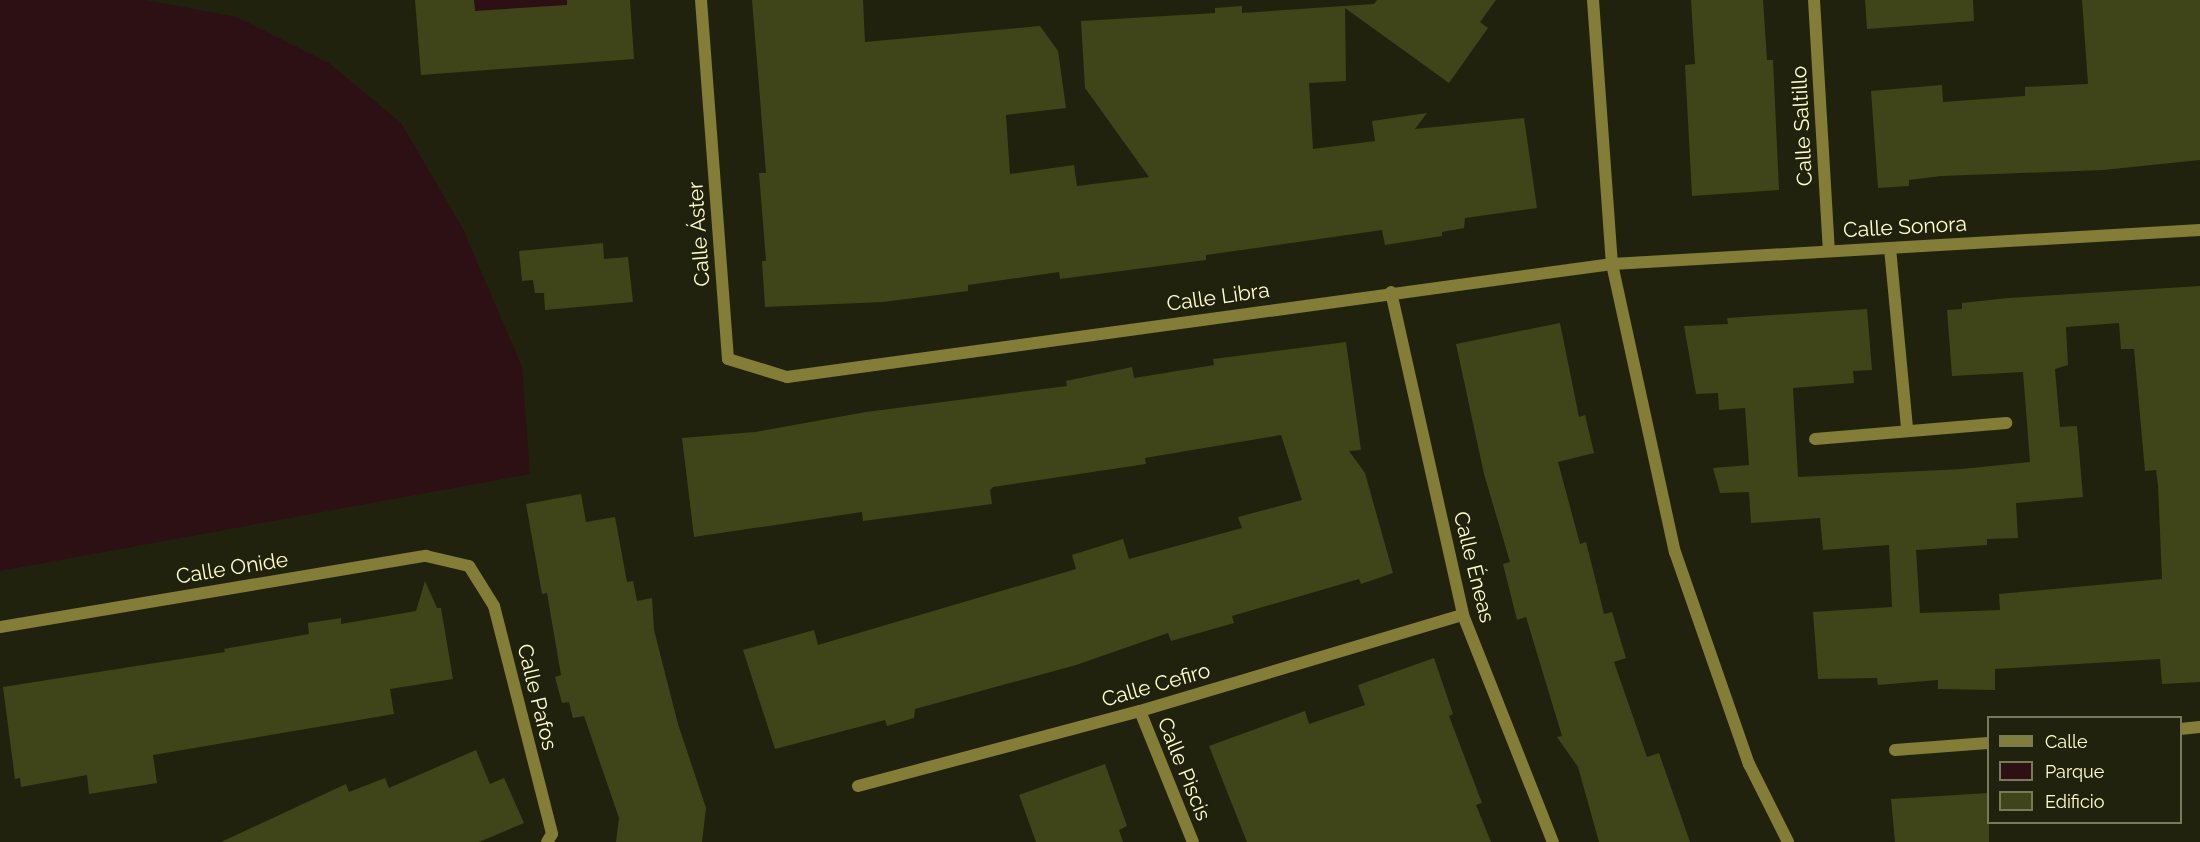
<!DOCTYPE html>
<meta charset="utf-8">
<style>
body{margin:0}
#map{position:relative;width:2200px;height:842px;overflow:hidden;background:#21220d;font-family:Raleway,sans-serif}
div>[style]{position:absolute}
[style*='--x']{left:calc(var(--x)*1px);top:calc(var(--y)*1px);width:calc(var(--w)*1px);rotate:calc(var(--a)*1deg)}
.green>*{inset:0;background:#2d1014}
.building>*{inset:0;background:#404419}
.minor>*{height:12px;margin:-6px;padding:0 6px;transform-origin:6px;border-radius:6px;background:#837d37}
.tertiary>*{height:12px;margin:-6px;padding:0 6px;transform-origin:6px;border-radius:6px;background:#837d37}
span{translate:-50% -50%;white-space:nowrap;text-align:center;line-height:1.15;-webkit-text-stroke:5px #21220d;paint-order:stroke}
.street-label{font-size:21px;color:#ffffce}
.legend{position:absolute;left:1987px;top:716px;width:195px;height:108px;box-sizing:border-box;background:#21220d;border:2px solid #7a7a5a;margin:0;padding:8px 10px;list-style:none;font-size:18px;color:#ffffce}
.legend li{display:flex;align-items:center;gap:12px;height:30px}
.legend b{width:30px;border:2px solid #7a7a5a}
</style>
<div id="map">
<div class="green">
<div style="clip-path:polygon(0 0,146px 0,237px 17px,329px 63px,401px 123px,463px 229px,522px 367px,530px 474px,0 571px)"></div>
<div style="clip-path:polygon(474px 0,567px 0,567px 5px,475px 11px)"></div>
</div>
<div class="building">
<div style="clip-path:polygon(415px 0,474px 0,475px 11px,567px 5px,567px 0,630px 0,634px 59px,421px 75px)"></div>
<div style="clip-path:polygon(752px 0,863px 0,865px 42px,1040px 26px,1058px 51px,1066px 108px,1006px 115px,1010px 174px,1074px 165px,1077px 186px,1149px 177px,1085px 88px,1081px 21px,1215px 13px,1215px 8px,1242px 6px,1242px 13px,1374px 4px,1377px 0,1496px 0,1480px 22px,1488px 28px,1449px 83px,1345px 8px,1346px 81px,1309px 83px,1313px 149px,1375px 141px,1372px 121px,1427px 113px,1415px 129px,1524px 118px,1537px 208px,1465px 218px,1464px 228px,1442px 232px,1442px 236px,1385px 245px,1382px 230px,1206px 255px,1206px 260px,1144px 268px,1060px 279px,1059px 272px,968px 285px,968px 291px,883px 302px,765px 307px,762px 261px,766px 261px,759px 173px,766px 173px)"></div>
<div style="clip-path:polygon(1691px 0,1763px 0,1767px 60px,1773px 60px,1779px 190px,1692px 196px,1685px 65px,1695px 64px)"></div>
<div style="clip-path:polygon(1865px 0,1973px 0,1974px 21px,1867px 29px)"></div>
<div style="clip-path:polygon(2082px 0,2200px 0,2200px 160px,2103px 170px,1941px 176px,1909px 180px,1909px 186px,1878px 188px,1871px 91px,1942px 85px,1943px 102px,2025px 96px,2025px 87px,2088px 84px)"></div>
<div style="clip-path:polygon(603px 243px,604px 259px,628px 257px,633px 302px,545px 310px,544px 293px,535px 293px,533px 280px,522px 281px,519px 251px)"></div>
<div style="clip-path:polygon(evenodd,2200px 286px,2200px 682px,2162px 684px,2160px 659px,1995px 669px,1995px 690px,1938px 689px,1938px 680px,1878px 685px,1877px 678px,1818px 679px,1813px 612px,1892px 607px,1889px 545px,1823px 550px,1820px 518px,1751px 523px,1749px 492px,1720px 493px,1713px 468px,1749px 465px,1745px 408px,1719px 410px,1718px 393px,1696px 394px,1684px 326px,1728px 324px,1727px 318px,1867px 309px,1872px 370px,1853px 371px,1854px 383px,1793px 388px,1798px 477px,1962px 469px,2030px 462px,2023px 372px,1952px 376px,1947px 310px,1962px 309px,1962px 303px,2008px 298px,2200px 286px,2119px 323px,2121px 349px,2134px 349px,2145px 471px,2156px 470px,2158px 485px,2162px 579px,1999px 594px,2000px 610px,1920px 613px,1916px 550px,1987px 545px,1987px 539px,2018px 538px,2016px 503px,2083px 497px,2077px 426px,2060px 427px,2055px 369px,2068px 365px,2066px 327px,2119px 323px)"></div>
<div style="clip-path:polygon(1560px 323px,1579px 417px,1585px 415px,1594px 453px,1558px 462px,1580px 544px,1586px 542px,1604px 614px,1612px 612px,1626px 658px,1614px 662px,1647px 757px,1659px 753px,1690px 842px,1599px 842px,1578px 767px,1557px 737px,1562px 736px,1526px 617px,1517px 620px,1503px 564px,1510px 562px,1484px 474px,1456px 344px)"></div>
<div style="clip-path:polygon(1346px 342px,1361px 450px,1349px 451px,1365px 473px,1393px 573px,1361px 584px,1359px 579px,1232px 616px,1234px 623px,1171px 641px,1168px 633px,1076px 665px,915px 709px,914px 718px,887px 726px,885px 720px,775px 749px,743px 650px,814px 630px,818px 645px,1076px 569px,1072px 555px,1123px 539px,1129px 559px,1242px 528px,1238px 517px,1302px 500px,1281px 435px,1145px 458px,1146px 464px,993px 487px,990px 490px,992px 504px,863px 521px,862px 512px,694px 537px,682px 438px,755px 432px,866px 412px,1067px 386px,1066px 381px,1132px 367px,1134px 378px,1214px 365px,1213px 359px)"></div>
<div style="clip-path:polygon(581px 494px,586px 522px,615px 517px,627px 582px,633px 581px,637px 601px,652px 598px,654px 630px,678px 724px,706px 808px,702px 842px,616px 842px,619px 818px,584px 716px,573px 718px,569px 702px,562px 703px,555px 677px,561px 675px,547px 593px,542px 594px,526px 504px)"></div>
<div style="clip-path:polygon(425px 581px,437px 608px,441px 608px,453px 679px,390px 689px,394px 714px,153px 755px,157px 783px,89px 794px,87px 775px,21px 787px,20px 778px,15px 779px,3px 687px,225px 652px,224px 649px,309px 634px,308px 623px,341px 618px,341px 624px,416px 611px)"></div>
<div style="clip-path:polygon(1434px 658px,1453px 714px,1449px 716px,1482px 803px,1476px 805px,1491px 842px,1247px 842px,1209px 746px,1305px 711px,1309px 724px,1365px 705px,1358px 685px)"></div>
<div style="clip-path:polygon(476px 750px,490px 784px,504px 778px,524px 823px,479px 842px,221px 842px,346px 784px,349px 792px,385px 778px,389px 788px)"></div>
<div style="clip-path:polygon(1105px 764px,1127px 826px,1119px 830px,1123px 842px,1036px 842px,1019px 795px)"></div>
<div style="clip-path:polygon(1989px 793px,1989px 842px,1895px 842px,1891px 799px)"></div>
</div>
<div class="minor">
<div style="--x:701;--y:0;--w:360;--a:85.7"></div>
<div style="--x:728;--y:359;--w:62;--a:17"></div>
<div style="--x:787;--y:377;--w:833;--a:-7.8"></div>
<div style="--x:1612;--y:264;--w:589;--a:-3.31"></div>
<div style="--x:1814;--y:0;--w:250;--a:86.6"></div>
<div style="--x:1890;--y:248;--w:182;--a:84.6"></div>
<div style="--x:1391;--y:292;--w:331;--a:77.4"></div>
<div style="--x:1463;--y:615;--w:244;--a:68.4"></div>
<div style="--x:1815;--y:439;--w:192;--a:-4.8"></div>
<div style="--x:0;--y:627;--w:432;--a:-9.5"></div>
<div style="--x:426;--y:556;--w:44;--a:13.1"></div>
<div style="--x:469;--y:566;--w:47;--a:58"></div>
<div style="--x:494;--y:606;--w:235;--a:75.7"></div>
<div style="--x:552;--y:834;--w:9;--a:122"></div>
<div style="--x:1140;--y:711;--w:141;--a:68"></div>
<div style="--x:2180;--y:729;--w:20;--a:-6"></div>
<div style="--x:1895;--y:750;--w:93;--a:-4.3"></div>
<div style="--x:858;--y:786;--w:292;--a:-14.9"></div>
<div style="--x:1140;--y:711;--w:337;--a:-16.6"></div>
</div>
<div class="tertiary">
<div style="--x:1593;--y:0;--w:265;--a:85.9"></div>
<div style="--x:1612;--y:264;--w:295;--a:77.7"></div>
<div style="--x:1675;--y:552;--w:225;--a:70.8"></div>
<div style="--x:1749;--y:764;--w:87;--a:63.4"></div>
</div>
<div class="street-label">
<span style="left:1802px;top:126px;rotate:-93deg">Calle Saltillo</span>
<span style="left:1905px;top:227px;rotate:-3deg">Calle Sonora</span>
<span style="left:699px;top:234px;rotate:-94deg">Calle Áster</span>
<span style="left:1218px;top:297px;rotate:-8deg">Calle Libra</span>
<span style="left:1474px;top:567px;rotate:76deg">Calle Éneas</span>
<span style="left:232px;top:568px;rotate:-9deg">Calle Onide</span>
<span style="left:1156px;top:685px;rotate:-16deg">Calle Cefiro</span>
<span style="left:537px;top:697px;rotate:76deg">Calle Pafos</span>
<span style="left:1184px;top:769px;rotate:68deg">Calle Piscis</span>
</div>
<ul class="legend">
<li><b style="height:8px;background:#837d37"></b>Calle</li>
<li><b style="height:16px;background:#2d1014"></b>Parque</li>
<li><b style="height:16px;background:#404419"></b>Edificio</li>
</ul>
</div>
